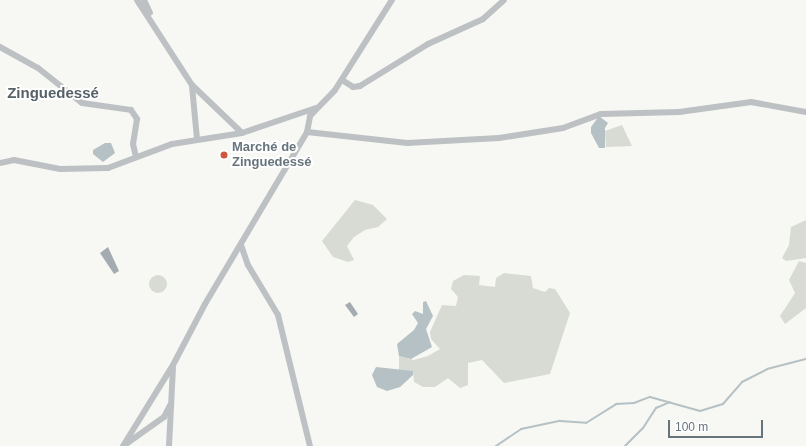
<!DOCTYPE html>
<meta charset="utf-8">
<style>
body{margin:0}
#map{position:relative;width:806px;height:446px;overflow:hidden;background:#f7f7f4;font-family:Arial,sans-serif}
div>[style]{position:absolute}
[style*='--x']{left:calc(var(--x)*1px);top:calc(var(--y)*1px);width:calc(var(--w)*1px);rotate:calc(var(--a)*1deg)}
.green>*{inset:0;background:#d7dbd4}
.round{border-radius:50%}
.water>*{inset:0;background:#b5c1c4}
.stream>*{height:2px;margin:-1px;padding:0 1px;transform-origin:1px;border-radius:1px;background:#b5c1c4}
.building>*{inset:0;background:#a5acb1}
.street>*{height:6px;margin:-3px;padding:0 3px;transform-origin:3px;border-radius:3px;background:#bdc1c4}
.dots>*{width:11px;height:11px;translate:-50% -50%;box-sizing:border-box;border:2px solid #fff;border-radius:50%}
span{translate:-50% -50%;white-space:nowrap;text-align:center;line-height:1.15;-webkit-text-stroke:4px #fff;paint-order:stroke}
.poi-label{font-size:13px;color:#66747c;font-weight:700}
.left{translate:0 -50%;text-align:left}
.quarter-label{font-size:15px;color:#576168;font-weight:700}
.scale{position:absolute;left:668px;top:420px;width:95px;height:18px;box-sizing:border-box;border:2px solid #66747c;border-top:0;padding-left:5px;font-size:12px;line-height:14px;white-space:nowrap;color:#66747c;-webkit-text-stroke:3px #fff;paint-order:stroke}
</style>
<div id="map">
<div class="green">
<div style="clip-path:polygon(622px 125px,632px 146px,606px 147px,605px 131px)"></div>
<div style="clip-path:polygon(355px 200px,373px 205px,387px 219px,378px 227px,365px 230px,354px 237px,347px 246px,354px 260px,348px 262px,333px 257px,322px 241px)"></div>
<div style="clip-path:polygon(806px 220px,806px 258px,786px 261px,782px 258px,789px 245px,791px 227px)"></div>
<div style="clip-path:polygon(799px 261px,806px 263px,806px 308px,785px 324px,780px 316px,795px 293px,789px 280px)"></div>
<div style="clip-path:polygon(504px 273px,531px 276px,533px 288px,545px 292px,549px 288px,555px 289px,570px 313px,550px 374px,504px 383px,482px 360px,468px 363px,468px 385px,460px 388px,448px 378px,435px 387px,423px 387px,414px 382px,413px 371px,399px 371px,399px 356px,414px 360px,428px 356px,440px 349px,431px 339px,430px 332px,442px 305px,456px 306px,458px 297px,451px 289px,453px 281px,464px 275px,480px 276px,479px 285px,495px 287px,496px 278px)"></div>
<div class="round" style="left:149px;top:275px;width:18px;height:18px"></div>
</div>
<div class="water">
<div style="clip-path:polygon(599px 116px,608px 123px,605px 128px,605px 148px,599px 148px,591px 133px,591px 127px)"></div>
<div style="clip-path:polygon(105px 143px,111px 143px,115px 153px,103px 162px,93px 154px,93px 150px)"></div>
<div style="clip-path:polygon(426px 301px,433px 316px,426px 329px,432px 347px,411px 359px,399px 356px,397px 344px,414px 330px,418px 323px,412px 314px,415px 311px,423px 314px,423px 302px)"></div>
<div style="clip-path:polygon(376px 367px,413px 371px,413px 375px,400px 387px,387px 391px,377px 387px,372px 375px)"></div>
</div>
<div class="stream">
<div style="--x:496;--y:446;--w:30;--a:-34"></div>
<div style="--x:521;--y:429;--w:40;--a:-12"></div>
<div style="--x:560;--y:421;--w:26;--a:4"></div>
<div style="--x:586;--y:423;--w:36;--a:-32"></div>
<div style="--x:616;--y:404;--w:18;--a:-3"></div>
<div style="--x:634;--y:403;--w:17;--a:-21"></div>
<div style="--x:650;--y:397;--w:52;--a:15.6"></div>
<div style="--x:700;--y:411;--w:24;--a:-17"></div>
<div style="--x:723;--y:404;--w:29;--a:-49"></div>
<div style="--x:742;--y:382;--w:28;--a:-27"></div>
<div style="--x:767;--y:369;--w:40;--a:-14.4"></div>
<div style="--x:625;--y:446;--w:25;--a:-45"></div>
<div style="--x:643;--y:428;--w:24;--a:-57"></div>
<div style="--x:656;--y:408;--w:15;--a:-23"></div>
</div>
<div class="building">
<div style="clip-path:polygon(108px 247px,119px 271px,114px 274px,100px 253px)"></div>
<div style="clip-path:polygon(350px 302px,358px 314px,354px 317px,345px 305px)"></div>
</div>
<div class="street">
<div style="--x:137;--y:0;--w:101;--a:57.1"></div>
<div style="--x:192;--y:85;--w:69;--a:43.8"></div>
<div style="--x:144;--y:0;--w:14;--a:65"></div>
<div style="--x:0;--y:47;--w:43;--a:28.9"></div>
<div style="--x:38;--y:68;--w:56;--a:38.5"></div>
<div style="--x:82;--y:103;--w:49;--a:8.1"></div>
<div style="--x:131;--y:110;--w:11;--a:56"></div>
<div style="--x:137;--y:119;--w:25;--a:99"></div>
<div style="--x:133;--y:144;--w:13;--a:77"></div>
<div style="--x:342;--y:80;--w:13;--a:32"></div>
<div style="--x:353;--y:87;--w:7;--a:-8"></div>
<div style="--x:360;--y:86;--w:80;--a:-31.7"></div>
<div style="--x:428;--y:44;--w:60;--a:-24.4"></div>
<div style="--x:483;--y:19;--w:28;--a:-42"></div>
<div style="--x:192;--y:86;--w:53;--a:84.6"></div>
<div style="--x:307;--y:132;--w:101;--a:6.3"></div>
<div style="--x:407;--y:143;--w:92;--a:-3.1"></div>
<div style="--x:499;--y:138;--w:65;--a:-8.9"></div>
<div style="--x:563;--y:128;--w:40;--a:-20.2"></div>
<div style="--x:601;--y:114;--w:78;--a:-1.5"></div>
<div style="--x:679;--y:112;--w:73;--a:-7.9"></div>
<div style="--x:751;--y:102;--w:56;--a:10.3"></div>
<div style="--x:0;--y:163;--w:14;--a:-12"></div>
<div style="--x:14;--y:160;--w:47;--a:11.1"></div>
<div style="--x:60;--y:169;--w:48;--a:-1.2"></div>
<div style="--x:108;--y:168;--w:68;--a:-20.6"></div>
<div style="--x:172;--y:144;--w:71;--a:-8.9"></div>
<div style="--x:242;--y:133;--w:78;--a:-18.7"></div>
<div style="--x:241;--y:245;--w:21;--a:71"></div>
<div style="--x:248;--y:265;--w:58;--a:59"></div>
<div style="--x:278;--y:315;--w:135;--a:76.3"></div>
<div style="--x:126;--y:444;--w:47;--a:-35.4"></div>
<div style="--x:164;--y:417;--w:13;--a:-63"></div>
<div style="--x:123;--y:446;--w:95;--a:-58.3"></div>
<div style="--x:173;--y:365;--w:69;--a:-62.3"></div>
<div style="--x:205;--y:304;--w:200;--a:-59.3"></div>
<div style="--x:307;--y:132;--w:16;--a:-79"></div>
<div style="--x:310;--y:116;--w:36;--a:-46"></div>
<div style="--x:335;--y:90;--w:107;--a:-57.7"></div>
<div style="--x:169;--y:446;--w:78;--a:-87.1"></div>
</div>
<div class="dots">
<div style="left:224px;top:155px;background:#ce563e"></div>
</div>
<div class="poi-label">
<span class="left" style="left:232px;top:155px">Marché de<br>Zinguedessé</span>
</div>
<div class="quarter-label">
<span style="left:53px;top:93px">Zinguedessé</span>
</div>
<div class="scale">100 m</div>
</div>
